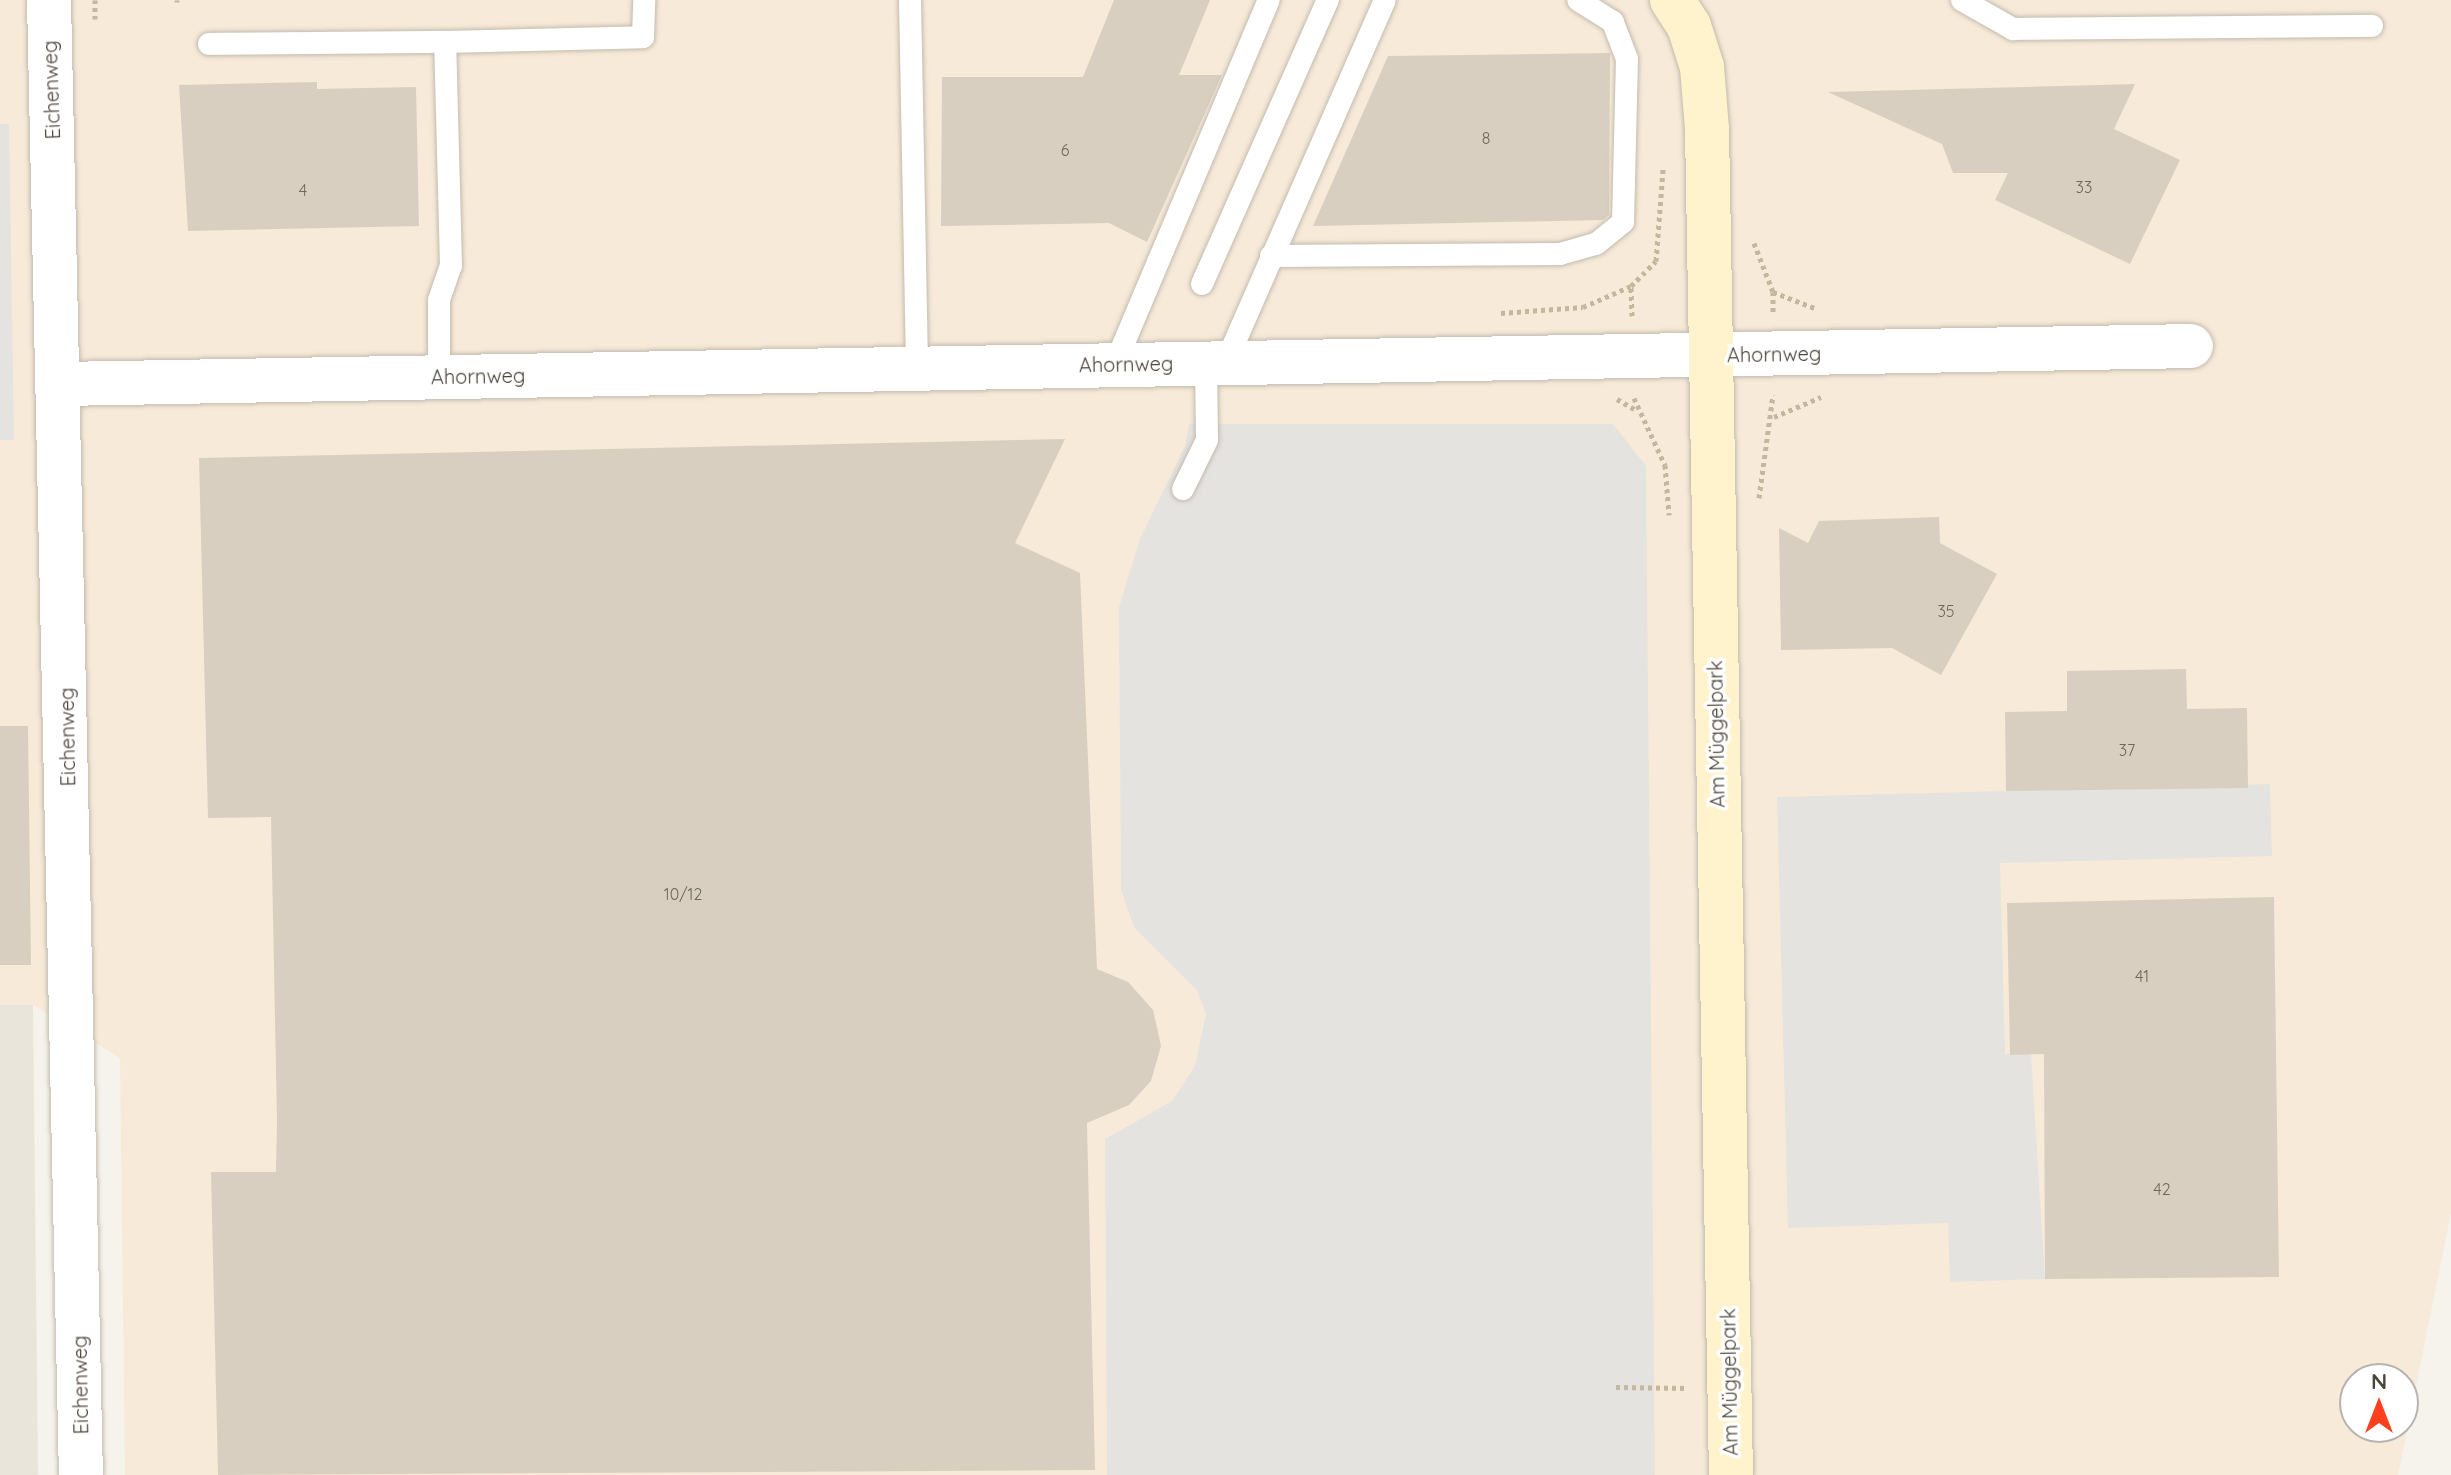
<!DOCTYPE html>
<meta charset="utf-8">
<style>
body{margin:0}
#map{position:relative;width:2451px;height:1475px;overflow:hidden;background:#f6f3ec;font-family:Quicksand,sans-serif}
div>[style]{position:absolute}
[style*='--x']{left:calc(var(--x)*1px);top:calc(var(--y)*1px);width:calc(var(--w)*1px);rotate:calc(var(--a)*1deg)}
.residential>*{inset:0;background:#eae5da}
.commercial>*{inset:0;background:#f7ead8}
.parking>*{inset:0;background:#e5e3e0}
.building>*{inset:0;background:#d8cfc1}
.path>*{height:5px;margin-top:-2.5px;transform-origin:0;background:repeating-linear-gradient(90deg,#c4b79f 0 4px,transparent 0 8px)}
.roads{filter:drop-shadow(0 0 2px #c2bbae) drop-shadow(0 0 2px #c2bbae)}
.lane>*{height:22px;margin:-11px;padding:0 11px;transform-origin:11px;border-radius:11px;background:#fff}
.street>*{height:44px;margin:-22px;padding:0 22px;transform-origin:22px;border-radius:22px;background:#fff}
.secondary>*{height:44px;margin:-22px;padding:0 22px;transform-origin:22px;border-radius:22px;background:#fff3cd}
span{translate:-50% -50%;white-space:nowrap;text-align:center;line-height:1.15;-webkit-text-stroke:7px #fff;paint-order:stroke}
.number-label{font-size:16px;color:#6e675b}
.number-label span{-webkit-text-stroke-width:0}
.street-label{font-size:20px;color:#4b4439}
.north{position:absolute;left:2339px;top:1363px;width:80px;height:80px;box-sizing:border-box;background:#fff;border:2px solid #b7b4b0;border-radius:50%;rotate:0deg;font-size:22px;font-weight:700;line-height:32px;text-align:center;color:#4b4439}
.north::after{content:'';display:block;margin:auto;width:28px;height:36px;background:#fc3f1d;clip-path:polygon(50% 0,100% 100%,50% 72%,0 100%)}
</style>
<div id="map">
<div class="residential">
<div style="clip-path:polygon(0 1005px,33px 1005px,38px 1475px,0 1475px)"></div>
</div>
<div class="commercial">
<div style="clip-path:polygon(evenodd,0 0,2451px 0,2451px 1213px,2398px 1475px,125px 1475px,120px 1058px,33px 1005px,0 1005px,0 0,2355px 1379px,2403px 1379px,2403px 1427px,2355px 1427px,2355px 1379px)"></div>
</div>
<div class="parking">
<div style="clip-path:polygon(0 124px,9px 124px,14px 440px,0 440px)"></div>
<div style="clip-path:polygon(1189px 424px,1613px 424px,1646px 466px,1655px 1475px,1107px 1475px,1105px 1139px,1172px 1101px,1195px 1066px,1206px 1014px,1197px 990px,1134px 927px,1121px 890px,1119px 607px,1140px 539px,1185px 446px)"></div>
<div style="clip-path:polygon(2270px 784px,2272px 856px,2000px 863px,2005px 1054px,2031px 1054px,2045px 1279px,1950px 1282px,1948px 1223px,1788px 1228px,1777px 797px)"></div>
</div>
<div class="building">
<div style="clip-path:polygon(1114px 0,1210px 0,1179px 75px,1222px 75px,1147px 242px,1109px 223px,941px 226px,942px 77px,1083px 77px)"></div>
<div style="clip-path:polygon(1610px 53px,1609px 215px,1603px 220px,1313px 226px,1388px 56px)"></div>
<div style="clip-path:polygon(317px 82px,317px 89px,416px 87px,419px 226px,188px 231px,179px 85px)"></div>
<div style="clip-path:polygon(2135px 84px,2114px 129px,2180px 160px,2130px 264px,1995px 200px,2008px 173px,1953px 173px,1942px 144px,1828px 92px)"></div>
<div style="clip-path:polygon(1065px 439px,1015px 543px,1080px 573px,1097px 969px,1128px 982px,1153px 1010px,1161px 1046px,1151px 1081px,1129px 1105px,1087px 1123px,1095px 1470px,218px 1475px,211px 1172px,276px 1172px,277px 1120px,271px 817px,208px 818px,199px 458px)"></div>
<div style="clip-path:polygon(1939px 517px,1940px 543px,1997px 574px,1941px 675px,1892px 648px,1781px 650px,1779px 528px,1808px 543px,1819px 521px)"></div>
<div style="clip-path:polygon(2186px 669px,2187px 709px,2247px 708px,2248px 788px,2006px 791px,2005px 712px,2067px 711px,2067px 671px)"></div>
<div style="clip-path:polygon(0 726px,28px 726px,31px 965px,0 965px)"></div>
<div style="clip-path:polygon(2274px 897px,2279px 1277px,2045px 1279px,2044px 1054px,2010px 1055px,2007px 903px)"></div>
</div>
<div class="path">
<div style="--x:177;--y:0;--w:2;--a:90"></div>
<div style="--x:95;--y:19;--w:19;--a:-90"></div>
<div style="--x:1754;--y:243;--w:53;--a:68.8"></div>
<div style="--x:1773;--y:292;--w:21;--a:90"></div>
<div style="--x:1773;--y:292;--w:47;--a:21.1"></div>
<div style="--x:1501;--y:313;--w:82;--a:-4.2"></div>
<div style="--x:1583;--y:307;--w:52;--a:-23.6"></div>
<div style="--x:1632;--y:316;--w:30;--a:-92"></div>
<div style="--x:1631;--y:286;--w:35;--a:-45"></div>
<div style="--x:1656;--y:261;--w:92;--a:-85.6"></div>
<div style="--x:1634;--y:398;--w:74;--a:65.2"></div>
<div style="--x:1665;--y:465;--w:50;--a:85.4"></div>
<div style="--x:1617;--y:399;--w:20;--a:30"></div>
<div style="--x:1774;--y:417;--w:51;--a:-23.1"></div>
<div style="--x:1759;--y:498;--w:104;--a:-82.3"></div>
<div style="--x:1616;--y:1387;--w:70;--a:0.8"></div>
</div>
<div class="roads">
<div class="lane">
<div style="--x:910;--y:0;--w:368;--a:88.9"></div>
<div style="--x:1962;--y:0;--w:59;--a:29.6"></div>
<div style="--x:2013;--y:29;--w:359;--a:-0.5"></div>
<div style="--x:209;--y:44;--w:236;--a:-0.5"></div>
<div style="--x:1271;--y:256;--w:289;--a:-0.4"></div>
<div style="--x:1560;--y:254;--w:37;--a:-16"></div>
<div style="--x:1596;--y:244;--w:35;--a:-39"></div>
<div style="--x:1623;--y:222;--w:163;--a:-88.6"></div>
<div style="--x:1627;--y:59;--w:40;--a:-111"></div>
<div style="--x:1613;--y:22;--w:41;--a:-147.8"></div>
<div style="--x:1202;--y:284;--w:311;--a:-66.1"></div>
<div style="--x:1226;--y:362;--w:395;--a:-66.3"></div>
<div style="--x:1115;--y:364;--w:395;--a:-67.1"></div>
<div style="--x:439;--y:377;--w:77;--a:-90"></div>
<div style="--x:439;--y:300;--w:36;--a:-71"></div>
<div style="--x:451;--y:266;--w:224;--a:-91.5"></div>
<div style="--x:445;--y:42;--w:198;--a:-1.4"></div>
<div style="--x:643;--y:37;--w:37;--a:-88"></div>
<div style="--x:1183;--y:489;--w:55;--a:-63.9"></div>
<div style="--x:1207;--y:440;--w:77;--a:-90.7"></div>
</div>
<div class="street">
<div style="--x:49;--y:0;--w:1475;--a:88.76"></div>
<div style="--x:60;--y:384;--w:2131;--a:-1.02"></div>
</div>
<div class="secondary">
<div style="--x:1672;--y:0;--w:31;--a:57"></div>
<div style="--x:1689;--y:26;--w:43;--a:72.4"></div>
<div style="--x:1702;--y:67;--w:62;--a:85.4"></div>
<div style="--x:1707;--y:129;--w:1346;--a:88.98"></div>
</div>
</div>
<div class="number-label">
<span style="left:1486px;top:138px">8</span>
<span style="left:1065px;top:150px">6</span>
<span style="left:2084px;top:187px">33</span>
<span style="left:303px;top:190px">4</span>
<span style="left:1946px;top:611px">35</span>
<span style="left:2127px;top:750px">37</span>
<span style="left:683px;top:894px">10/12</span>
<span style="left:2142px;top:976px">41</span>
<span style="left:2162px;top:1189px">42</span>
</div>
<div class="street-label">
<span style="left:51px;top:90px;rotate:-92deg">Eichenweg</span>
<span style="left:1774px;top:354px;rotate:-1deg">Ahornweg</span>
<span style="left:1126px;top:364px;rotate:-1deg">Ahornweg</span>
<span style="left:478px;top:376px;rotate:-1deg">Ahornweg</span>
<span style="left:1716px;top:734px;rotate:-91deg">Am Müggelpark</span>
<span style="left:67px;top:737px;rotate:-91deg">Eichenweg</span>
<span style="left:1729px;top:1382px;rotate:-91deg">Am Müggelpark</span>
<span style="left:80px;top:1385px;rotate:-91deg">Eichenweg</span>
</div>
<div class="north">N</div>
</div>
